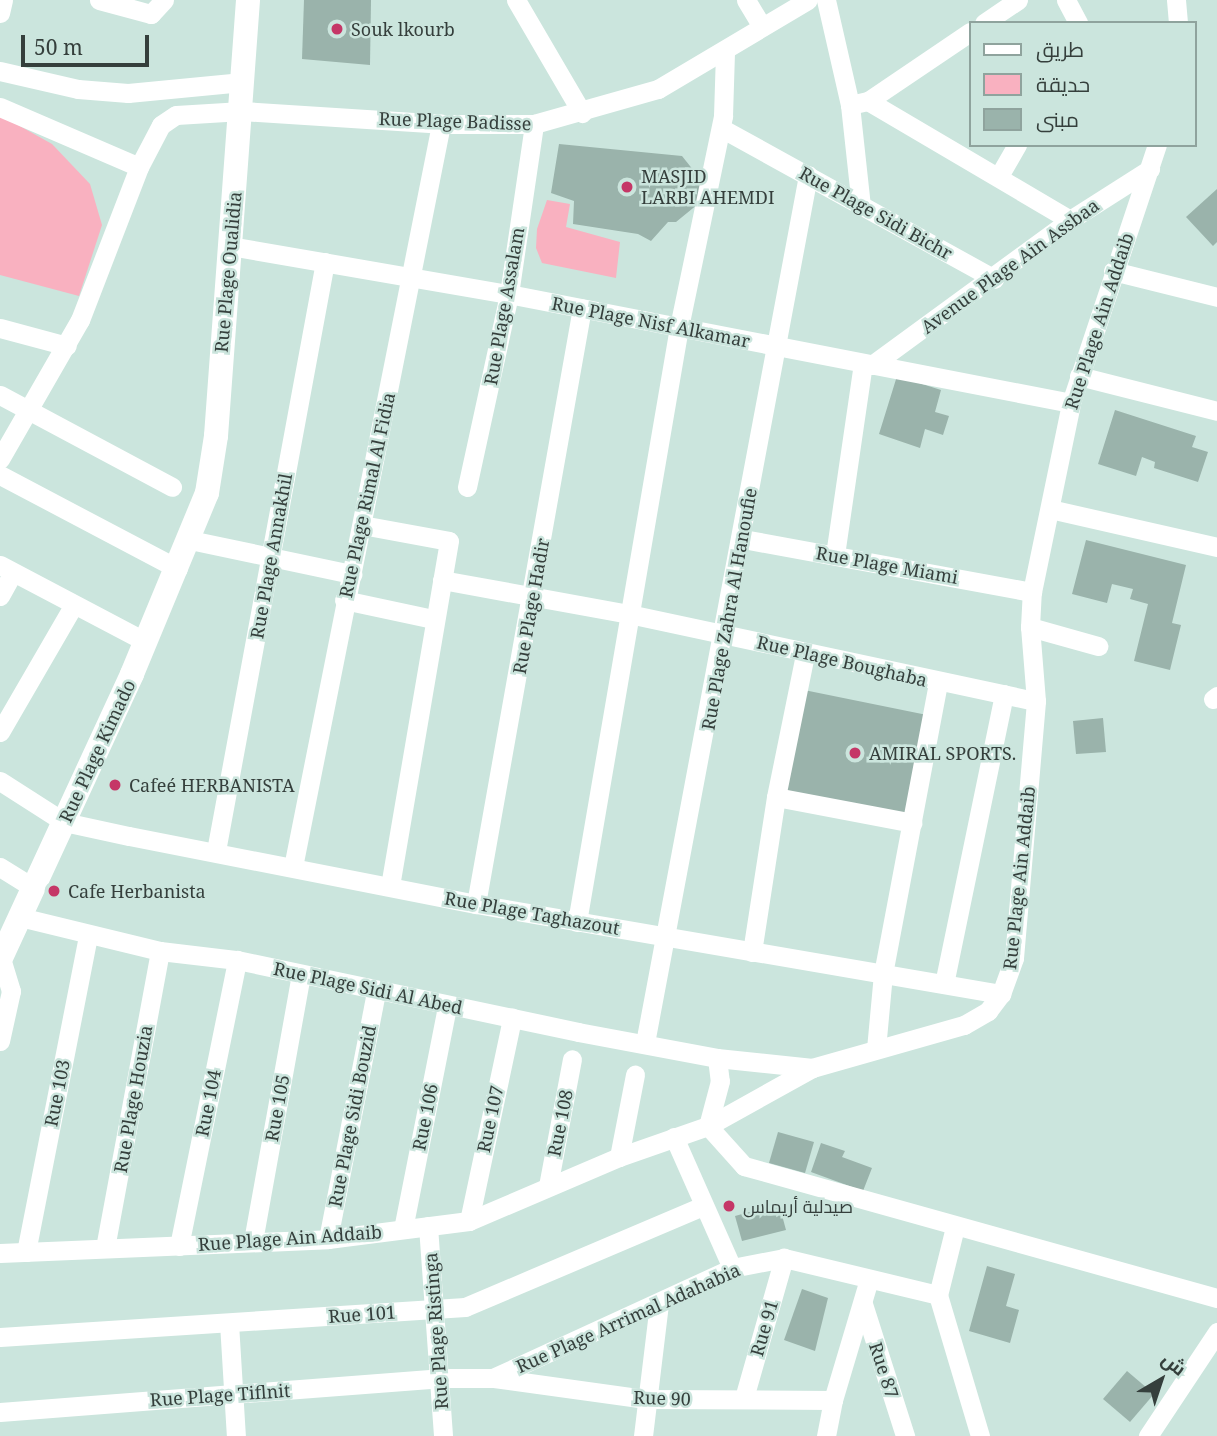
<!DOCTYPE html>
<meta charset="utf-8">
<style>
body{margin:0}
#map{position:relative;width:1217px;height:1436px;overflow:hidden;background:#cbe5dd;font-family:"Noto Serif",Cairo,serif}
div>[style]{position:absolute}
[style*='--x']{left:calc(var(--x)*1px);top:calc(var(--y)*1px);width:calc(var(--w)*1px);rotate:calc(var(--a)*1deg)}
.green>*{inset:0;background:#f9b1c0}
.building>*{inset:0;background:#9ab3ab}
.minor>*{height:19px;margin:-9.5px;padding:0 9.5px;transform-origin:9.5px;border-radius:9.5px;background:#fff}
.tertiary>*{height:24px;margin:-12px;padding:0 12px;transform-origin:12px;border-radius:12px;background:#fff}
.dots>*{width:19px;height:19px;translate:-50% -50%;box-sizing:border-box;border:4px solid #cbe5dd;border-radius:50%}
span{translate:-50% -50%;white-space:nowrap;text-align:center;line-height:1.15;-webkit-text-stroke:5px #cbe5dd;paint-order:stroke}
.poi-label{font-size:18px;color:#353f3c}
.left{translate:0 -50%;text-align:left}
.street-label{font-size:18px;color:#353f3c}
.legend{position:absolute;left:969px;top:21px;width:228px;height:126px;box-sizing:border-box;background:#cbe5dd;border:2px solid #8fa39d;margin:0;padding:9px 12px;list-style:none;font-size:21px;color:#353f3c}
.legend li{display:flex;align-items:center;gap:14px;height:35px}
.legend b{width:35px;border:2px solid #8fa39d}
.north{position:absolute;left:1126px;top:1345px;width:70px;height:70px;-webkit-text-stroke:5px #cbe5dd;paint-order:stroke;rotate:39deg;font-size:19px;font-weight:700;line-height:28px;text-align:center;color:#353f3c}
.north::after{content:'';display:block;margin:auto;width:24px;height:32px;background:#353f3c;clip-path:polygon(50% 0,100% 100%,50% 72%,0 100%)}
.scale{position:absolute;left:21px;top:35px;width:128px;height:32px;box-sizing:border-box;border:4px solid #353f3c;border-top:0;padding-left:9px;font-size:21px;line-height:24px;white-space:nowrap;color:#353f3c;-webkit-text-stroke:5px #cbe5dd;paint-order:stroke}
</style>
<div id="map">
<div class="green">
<div style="clip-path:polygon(0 115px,52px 144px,90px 184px,102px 225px,79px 296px,0 275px)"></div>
<div style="clip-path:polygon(547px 200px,570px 204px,566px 227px,620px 242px,616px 278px,542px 263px,536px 248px,537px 229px)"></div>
</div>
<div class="building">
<div style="clip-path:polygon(304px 0,371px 0,370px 65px,302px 59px)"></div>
<div style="clip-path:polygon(559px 144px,682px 156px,702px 181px,698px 204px,676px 222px,668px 222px,651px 241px,638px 234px,573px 224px,574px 201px,551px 193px)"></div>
<div style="clip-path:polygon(1217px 189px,1217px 242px,1213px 246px,1186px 217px)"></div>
<div style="clip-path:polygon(897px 376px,941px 390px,935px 412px,949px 416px,943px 435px,925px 429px,920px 448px,879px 434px)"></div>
<div style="clip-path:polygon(1115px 410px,1196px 436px,1192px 447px,1208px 452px,1198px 482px,1154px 468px,1155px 462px,1142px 457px,1136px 476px,1098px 464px)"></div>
<div style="clip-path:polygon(1086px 540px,1186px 565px,1172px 623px,1181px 625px,1170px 670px,1134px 661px,1148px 604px,1130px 599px,1133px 589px,1112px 584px,1107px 603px,1072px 594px)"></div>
<div style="clip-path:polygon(804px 690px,927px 715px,906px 816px,784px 791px)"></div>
<div style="clip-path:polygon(1103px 718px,1106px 752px,1076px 754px,1073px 721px)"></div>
<div style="clip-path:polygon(778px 1132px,814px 1142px,805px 1173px,769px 1163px)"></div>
<div style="clip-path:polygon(821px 1143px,845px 1151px,842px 1157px,872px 1168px,863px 1191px,811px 1172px)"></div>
<div style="clip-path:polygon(779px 1204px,786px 1230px,742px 1241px,735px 1216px)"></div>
<div style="clip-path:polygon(987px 1266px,1015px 1274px,1006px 1306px,1019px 1310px,1010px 1343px,969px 1331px)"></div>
<div style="clip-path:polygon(802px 1289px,828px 1298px,815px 1351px,784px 1340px)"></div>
<div style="clip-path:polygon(1127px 1371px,1154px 1394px,1130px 1422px,1103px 1399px)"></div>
</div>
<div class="minor">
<div style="--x:99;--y:0;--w:54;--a:15.1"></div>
<div style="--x:151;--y:14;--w:19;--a:-47"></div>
<div style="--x:516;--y:0;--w:131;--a:59.7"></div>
<div style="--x:746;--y:0;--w:31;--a:59"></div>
<div style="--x:826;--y:0;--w:108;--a:77.1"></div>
<div style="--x:850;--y:105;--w:102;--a:83.8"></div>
<div style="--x:1066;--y:0;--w:26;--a:62"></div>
<div style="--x:1176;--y:0;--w:23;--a:85"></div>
<div style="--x:0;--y:13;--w:13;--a:-77"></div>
<div style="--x:984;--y:23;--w:41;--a:-34.1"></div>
<div style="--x:0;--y:71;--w:80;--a:13"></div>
<div style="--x:78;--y:89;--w:50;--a:4.6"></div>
<div style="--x:128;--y:93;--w:115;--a:-5.5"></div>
<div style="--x:868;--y:101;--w:123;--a:-34.1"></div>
<div style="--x:850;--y:105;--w:18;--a:-13"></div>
<div style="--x:868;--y:101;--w:234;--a:30.5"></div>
<div style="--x:0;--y:107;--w:151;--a:23.3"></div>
<div style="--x:721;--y:128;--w:312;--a:28.9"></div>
<div style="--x:999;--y:176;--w:36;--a:-60"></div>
<div style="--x:230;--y:246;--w:283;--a:9.8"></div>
<div style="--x:509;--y:294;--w:572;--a:10.98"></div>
<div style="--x:1113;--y:271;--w:107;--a:14"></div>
<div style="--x:0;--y:328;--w:69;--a:15"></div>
<div style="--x:872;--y:365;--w:245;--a:-36.2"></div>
<div style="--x:1070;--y:220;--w:95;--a:-32.5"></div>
<div style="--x:1079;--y:376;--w:142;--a:14.2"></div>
<div style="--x:0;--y:395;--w:195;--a:28.1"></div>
<div style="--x:0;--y:459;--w:160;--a:-60.1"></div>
<div style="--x:80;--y:320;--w:164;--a:-68.9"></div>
<div style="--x:139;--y:167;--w:47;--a:-62.4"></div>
<div style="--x:161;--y:125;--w:18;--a:-34"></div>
<div style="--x:176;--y:115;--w:66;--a:-3.5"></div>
<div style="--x:242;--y:111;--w:199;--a:3.7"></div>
<div style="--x:441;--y:124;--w:93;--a:0"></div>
<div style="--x:534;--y:124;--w:129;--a:-15.8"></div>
<div style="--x:658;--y:89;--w:174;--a:-30.7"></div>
<div style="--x:0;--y:475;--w:201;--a:27.8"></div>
<div style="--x:467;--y:487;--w:198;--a:-77.7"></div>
<div style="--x:509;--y:294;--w:172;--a:-81.6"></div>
<div style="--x:1050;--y:509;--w:171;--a:12.8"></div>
<div style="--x:362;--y:525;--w:88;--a:10.4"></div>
<div style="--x:449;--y:541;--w:350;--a:99.7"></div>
<div style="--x:743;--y:539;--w:294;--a:10.4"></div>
<div style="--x:190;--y:540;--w:166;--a:11.9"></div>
<div style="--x:835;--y:555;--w:194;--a:-81.7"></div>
<div style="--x:0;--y:565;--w:165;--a:27.8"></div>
<div style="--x:442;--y:580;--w:190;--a:10.3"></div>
<div style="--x:629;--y:614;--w:416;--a:12.1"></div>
<div style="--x:0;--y:596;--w:26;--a:-61"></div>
<div style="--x:344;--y:600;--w:91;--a:12.1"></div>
<div style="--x:1030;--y:627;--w:71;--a:15.6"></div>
<div style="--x:1213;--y:699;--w:5;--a:-37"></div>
<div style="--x:0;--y:732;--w:146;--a:-59.9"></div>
<div style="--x:0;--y:781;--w:76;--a:32.6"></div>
<div style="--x:64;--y:822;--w:66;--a:12.2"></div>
<div style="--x:129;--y:836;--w:354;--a:11.1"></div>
<div style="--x:476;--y:904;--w:533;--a:9.73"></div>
<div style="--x:776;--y:797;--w:139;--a:10.7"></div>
<div style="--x:216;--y:851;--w:599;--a:-79.52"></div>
<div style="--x:0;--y:867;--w:39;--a:32"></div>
<div style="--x:293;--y:867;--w:758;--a:-78.73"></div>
<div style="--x:476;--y:904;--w:605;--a:-79.92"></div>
<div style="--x:20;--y:917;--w:144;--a:13.7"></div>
<div style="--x:160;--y:951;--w:78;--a:6.7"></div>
<div style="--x:237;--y:960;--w:349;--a:11.9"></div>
<div style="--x:578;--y:1032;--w:141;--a:10.6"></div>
<div style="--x:717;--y:1058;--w:96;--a:6"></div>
<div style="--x:577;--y:922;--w:604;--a:-80.27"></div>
<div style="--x:679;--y:327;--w:216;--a:-78.2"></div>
<div style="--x:723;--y:116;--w:63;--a:-88.2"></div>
<div style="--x:752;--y:952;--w:157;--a:-81.2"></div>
<div style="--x:776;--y:797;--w:146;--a:-78.5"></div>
<div style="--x:944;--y:984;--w:296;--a:-78.3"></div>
<div style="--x:0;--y:1041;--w:51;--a:-77.6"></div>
<div style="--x:11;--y:991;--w:34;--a:-107"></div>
<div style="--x:645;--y:1043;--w:883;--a:-79.36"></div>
<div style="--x:876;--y:1049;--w:75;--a:-84.7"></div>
<div style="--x:883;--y:974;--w:296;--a:-79.3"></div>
<div style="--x:717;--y:1058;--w:23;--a:83"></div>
<div style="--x:720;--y:1081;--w:47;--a:104.9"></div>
<div style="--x:708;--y:1126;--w:54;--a:48"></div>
<div style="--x:744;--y:1166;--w:491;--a:15.6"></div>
<div style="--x:674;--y:1137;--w:143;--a:66.1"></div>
<div style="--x:619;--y:1157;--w:84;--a:-79"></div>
<div style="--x:548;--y:1186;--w:129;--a:-79.3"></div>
<div style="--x:469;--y:1221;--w:208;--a:-78"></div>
<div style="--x:428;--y:1226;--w:211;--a:85.9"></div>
<div style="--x:955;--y:1227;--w:70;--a:104"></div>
<div style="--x:938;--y:1295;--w:147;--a:73.4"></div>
<div style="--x:403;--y:1229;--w:227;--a:-78.8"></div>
<div style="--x:328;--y:1239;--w:251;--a:-79"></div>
<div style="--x:253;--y:1241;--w:270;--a:-79.8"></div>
<div style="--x:179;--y:1246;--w:292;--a:-78.5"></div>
<div style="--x:105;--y:1248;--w:302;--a:-79.5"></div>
<div style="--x:26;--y:1252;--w:323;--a:-78.9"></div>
<div style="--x:0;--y:1253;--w:328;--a:-2.4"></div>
<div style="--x:328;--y:1239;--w:142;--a:-7.3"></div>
<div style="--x:469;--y:1221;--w:163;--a:-23.1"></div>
<div style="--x:619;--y:1157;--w:94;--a:-19.2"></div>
<div style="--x:708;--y:1126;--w:119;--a:-29.1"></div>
<div style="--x:812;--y:1068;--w:158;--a:-15.8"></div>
<div style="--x:964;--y:1025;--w:28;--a:-30"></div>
<div style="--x:988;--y:1011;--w:21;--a:-53"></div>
<div style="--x:1001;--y:994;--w:38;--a:-70"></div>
<div style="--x:1014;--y:958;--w:258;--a:-85.1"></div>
<div style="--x:1036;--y:701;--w:74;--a:-94.6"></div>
<div style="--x:1030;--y:627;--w:35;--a:-87"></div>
<div style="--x:1032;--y:592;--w:193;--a:-78.3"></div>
<div style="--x:1071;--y:403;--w:272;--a:-71.6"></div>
<div style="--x:863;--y:1304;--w:139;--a:72.3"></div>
<div style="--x:229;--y:1323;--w:113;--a:86.5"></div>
<div style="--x:0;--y:1337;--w:466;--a:-3.7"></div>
<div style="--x:465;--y:1307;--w:259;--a:-23"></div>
<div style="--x:494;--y:1378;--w:152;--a:7.9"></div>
<div style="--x:645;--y:1399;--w:188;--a:0.3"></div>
<div style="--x:744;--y:1398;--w:146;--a:-74.1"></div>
<div style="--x:0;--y:1412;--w:441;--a:-4.4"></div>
<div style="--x:440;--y:1378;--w:53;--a:0"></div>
<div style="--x:493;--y:1378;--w:263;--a:-24.7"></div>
<div style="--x:732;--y:1268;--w:53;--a:-10.9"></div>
<div style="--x:784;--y:1258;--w:158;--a:13.5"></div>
<div style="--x:643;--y:1436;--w:133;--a:-83.1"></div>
<div style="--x:826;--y:1436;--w:37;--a:-79"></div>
<div style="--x:833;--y:1400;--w:126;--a:-73.4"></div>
<div style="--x:1148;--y:1436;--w:125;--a:-56.4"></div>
</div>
<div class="tertiary">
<div style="--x:0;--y:960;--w:315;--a:-65.2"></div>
<div style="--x:132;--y:674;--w:196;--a:-67.5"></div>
<div style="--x:207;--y:493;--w:58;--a:-81"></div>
<div style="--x:216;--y:436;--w:437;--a:-85.8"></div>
</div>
<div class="dots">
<div style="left:337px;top:29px;background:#c53767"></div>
<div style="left:627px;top:187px;background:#c53767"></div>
<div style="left:855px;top:753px;background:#c53767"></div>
<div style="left:115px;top:785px;background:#c53767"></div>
<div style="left:54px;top:891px;background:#c53767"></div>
<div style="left:729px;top:1206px;background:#c53767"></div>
</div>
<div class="poi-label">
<span class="left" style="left:351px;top:29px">Souk lkourb</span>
<span class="left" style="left:641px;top:187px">MASJID<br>LARBI AHEMDI</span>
<span class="left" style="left:869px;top:753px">AMIRAL SPORTS.</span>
<span class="left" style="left:129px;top:785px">Cafeé HERBANISTA</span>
<span class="left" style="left:68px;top:891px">Cafe Herbanista</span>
<span class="left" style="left:743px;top:1206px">صيدلية أريماس</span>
</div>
<div class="street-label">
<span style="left:455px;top:121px;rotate:2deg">Rue Plage Badisse</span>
<span style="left:876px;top:213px;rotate:29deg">Rue Plage Sidi Bichr</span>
<span style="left:1010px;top:266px;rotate:-36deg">Avenue Plage Ain Assbaa</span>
<span style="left:228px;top:272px;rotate:-85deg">Rue Plage Oualidia</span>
<span style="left:504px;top:306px;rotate:-80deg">Rue Plage Assalam</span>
<span style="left:1099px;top:321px;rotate:-72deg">Rue Plage Ain Addaib</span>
<span style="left:651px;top:322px;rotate:11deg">Rue Plage Nisf Alkamar</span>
<span style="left:367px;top:495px;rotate:-78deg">Rue Plage Rimal Al Fidia</span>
<span style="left:271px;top:556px;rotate:-80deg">Rue Plage Annakhil</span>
<span style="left:887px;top:565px;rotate:10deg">Rue Plage Miami</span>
<span style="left:531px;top:606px;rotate:-80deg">Rue Plage Hadir</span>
<span style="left:729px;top:609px;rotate:-80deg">Rue Plage Zahra Al Hanoufie</span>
<span style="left:842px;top:661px;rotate:13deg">Rue Plage Boughaba</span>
<span style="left:97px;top:751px;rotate:-65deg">Rue Plage Kimado</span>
<span style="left:1019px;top:878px;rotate:-84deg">Rue Plage Ain Addaib</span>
<span style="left:532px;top:913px;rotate:10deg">Rue Plage Taghazout</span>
<span style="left:368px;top:988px;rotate:12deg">Rue Plage Sidi Al Abed</span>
<span style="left:57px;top:1093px;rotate:-79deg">Rue 103</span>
<span style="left:133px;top:1099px;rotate:-80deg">Rue Plage Houzia</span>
<span style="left:208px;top:1103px;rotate:-79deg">Rue 104</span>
<span style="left:277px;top:1108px;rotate:-80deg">Rue 105</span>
<span style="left:352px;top:1116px;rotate:-79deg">Rue Plage Sidi Bouzid</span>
<span style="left:425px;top:1117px;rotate:-79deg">Rue 106</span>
<span style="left:490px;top:1119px;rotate:-78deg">Rue 107</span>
<span style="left:560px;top:1123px;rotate:-79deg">Rue 108</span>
<span style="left:290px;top:1238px;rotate:-4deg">Rue Plage Ain Addaib</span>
<span style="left:362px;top:1314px;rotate:-4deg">Rue 101</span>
<span style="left:628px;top:1318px;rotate:-24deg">Rue Plage Arrimal Adahabia</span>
<span style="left:764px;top:1328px;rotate:-74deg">Rue 91</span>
<span style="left:436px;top:1331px;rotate:-94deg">Rue Plage Ristinga</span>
<span style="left:884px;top:1370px;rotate:72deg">Rue 87</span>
<span style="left:220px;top:1395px;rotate:-4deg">Rue Plage Tiflnit</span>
<span style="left:662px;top:1398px;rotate:2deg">Rue 90</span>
</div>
<ul class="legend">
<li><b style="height:9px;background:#fff"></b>طريق</li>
<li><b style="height:19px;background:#f9b1c0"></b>حديقة</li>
<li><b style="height:19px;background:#9ab3ab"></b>مبنى</li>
</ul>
<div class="north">ش</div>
<div class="scale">50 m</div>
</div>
